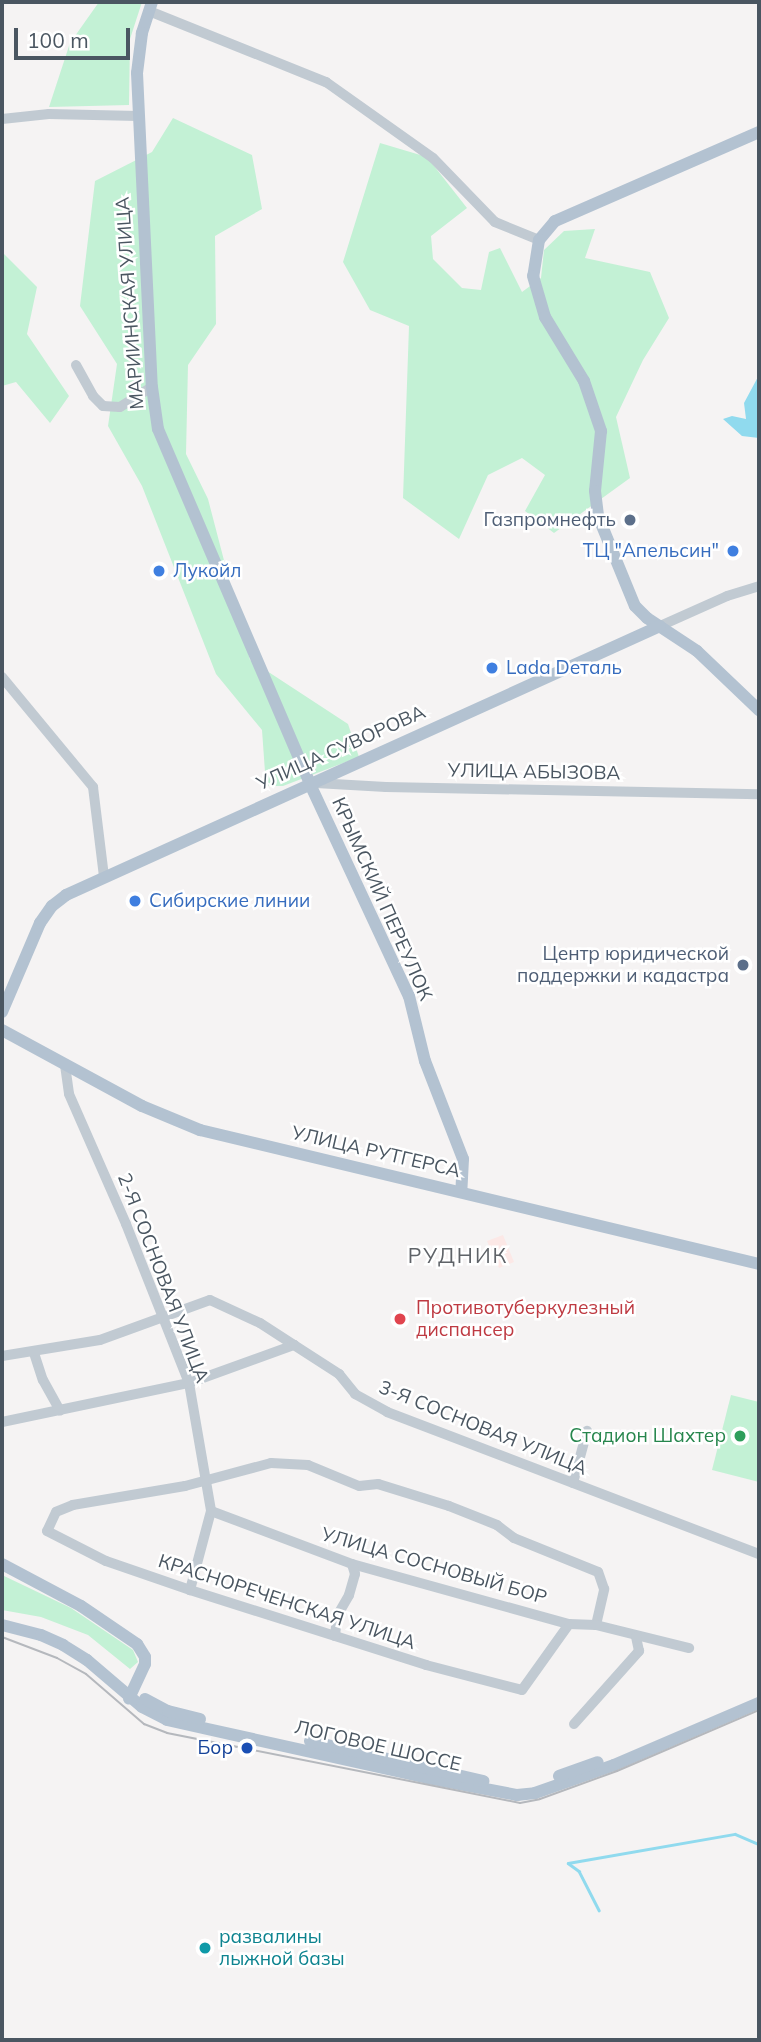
<!DOCTYPE html>
<meta charset="utf-8">
<style>
body{margin:0}
#map{position:relative;width:761px;height:2042px;overflow:hidden;background:#f5f3f3;font-family:Mulish,sans-serif}
div>[style]{position:absolute}
[style*='--x']{left:calc(var(--x)*1px);top:calc(var(--y)*1px);width:calc(var(--w)*1px);rotate:calc(var(--a)*1deg)}
.medical>*{inset:0;background:#fce8e6}
.green>*{inset:0;background:#c3f1d5}
.water>*{inset:0;background:#90daee}
.stream>*{height:2.5px;margin:-1.25px;padding:0 1.25px;transform-origin:1.25px;border-radius:1.25px;background:#90daee}
.minor>*{height:10px;margin:-5px;padding:0 5px;transform-origin:5px;border-radius:5px;background:#c1cad2}
.major>*{height:12px;margin:-6px;padding:0 6px;transform-origin:6px;border-radius:6px;background:#b3c2d1}
.tram>*{height:2px;margin:-1px;padding:0 1px;transform-origin:1px;border-radius:1px;background:#b5b8bd}
.dots>*{width:19px;height:19px;translate:-50% -50%;box-sizing:border-box;border:4px solid #fff;border-radius:50%}
span{translate:-50% -50%;white-space:nowrap;text-align:center;line-height:1.15;-webkit-text-stroke:5px #fff;paint-order:stroke}
.street-label{font-size:19px;color:#4a5661}
.service-label{font-size:19px;color:#4e5e75}
.right{translate:-100% -50%;text-align:right}
.shop-label{font-size:19px;color:#366cbe}
.left{translate:0 -50%;text-align:left}
.health-label{font-size:19px;color:#be3a42}
.leisure-label{font-size:19px;color:#27864d}
.transit-label{font-size:19px;color:#164399}
.culture-label{font-size:19px;color:#0d838f}
.neighbourhood-label{font-size:21px;color:#5f6368;letter-spacing:2px}
.frame{position:absolute;inset:0;border:4px solid #4a5661;pointer-events:none}
.scale{position:absolute;left:14px;top:28px;width:116px;height:32px;box-sizing:border-box;border:4px solid #4a5661;border-top:0;padding-left:9px;font-size:21px;line-height:24px;white-space:nowrap;color:#4a5661;-webkit-text-stroke:5px #fff;paint-order:stroke}
</style>
<div id="map">
<div class="medical">
<div style="clip-path:polygon(503px 1235px,514px 1262px,499px 1268px,487px 1241px)"></div>
</div>
<div class="green">
<div style="clip-path:polygon(99px 2px,142px 2px,130px 39px,129px 105px,49px 107px,70px 43px)"></div>
<div style="clip-path:polygon(173px 118px,252px 155px,262px 209px,215px 236px,216px 324px,188px 365px,186px 454px,208px 499px,250px 660px,348px 724px,359px 757px,283px 786px,266px 786px,262px 730px,216px 674px,142px 486px,108px 426px,117px 364px,80px 306px,95px 181px,152px 152px)"></div>
<div style="clip-path:polygon(380px 143px,427px 157px,467px 208px,431px 236px,433px 259px,462px 288px,481px 290px,489px 252px,500px 248px,522px 292px,541px 278px,544px 250px,564px 231px,595px 229px,585px 258px,650px 272px,669px 318px,643px 360px,616px 417px,630px 478px,554px 533px,525px 511px,545px 475px,522px 458px,488px 475px,459px 539px,403px 498px,409px 326px,370px 310px,343px 262px)"></div>
<div style="clip-path:polygon(2px 252px,37px 287px,27px 334px,69px 396px,50px 423px,16px 382px,2px 386px)"></div>
<div style="clip-path:polygon(731px 1395px,759px 1402px,759px 1482px,712px 1470px)"></div>
<div style="clip-path:polygon(2px 1575px,71px 1608px,133px 1650px,138px 1662px,130px 1669px,88px 1635px,41px 1617px,2px 1610px)"></div>
</div>
<div class="water">
<div style="clip-path:polygon(759px 375px,759px 438px,742px 436px,723px 419px,732px 416px,746px 419px,744px 403px)"></div>
</div>
<div class="stream">
<div style="--x:568;--y:1863;--w:169;--a:-9.9"></div>
<div style="--x:735;--y:1834;--w:26;--a:23"></div>
<div style="--x:568;--y:1863;--w:14;--a:36"></div>
<div style="--x:579;--y:1871;--w:44;--a:62.9"></div>
</div>
<div class="minor">
<div style="--x:149;--y:11;--w:191;--a:21.9"></div>
<div style="--x:326;--y:82;--w:131;--a:35.4"></div>
<div style="--x:433;--y:158;--w:89;--a:45.9"></div>
<div style="--x:495;--y:222;--w:48;--a:22.2"></div>
<div style="--x:2;--y:119;--w:47;--a:-6.1"></div>
<div style="--x:49;--y:114;--w:89;--a:1.3"></div>
<div style="--x:76;--y:365;--w:35;--a:61"></div>
<div style="--x:93;--y:396;--w:14;--a:45"></div>
<div style="--x:103;--y:406;--w:17;--a:3"></div>
<div style="--x:120;--y:407;--w:38;--a:-32"></div>
<div style="--x:660;--y:626;--w:73;--a:-24.1"></div>
<div style="--x:727;--y:596;--w:34;--a:-17"></div>
<div style="--x:2;--y:677;--w:143;--a:50.4"></div>
<div style="--x:93;--y:787;--w:90;--a:83"></div>
<div style="--x:316;--y:783;--w:70;--a:3.3"></div>
<div style="--x:386;--y:787;--w:373;--a:1.1"></div>
<div style="--x:65;--y:1065;--w:29;--a:82"></div>
<div style="--x:69;--y:1094;--w:142;--a:66.3"></div>
<div style="--x:126;--y:1224;--w:171;--a:68.4"></div>
<div style="--x:189;--y:1383;--w:130;--a:80.2"></div>
<div style="--x:211;--y:1511;--w:82;--a:104.9"></div>
<div style="--x:34;--y:1353;--w:28;--a:72"></div>
<div style="--x:43;--y:1380;--w:35;--a:61"></div>
<div style="--x:2;--y:1356;--w:99;--a:-9.3"></div>
<div style="--x:100;--y:1340;--w:117;--a:-20"></div>
<div style="--x:210;--y:1300;--w:55;--a:24.7"></div>
<div style="--x:260;--y:1323;--w:40;--a:32.9"></div>
<div style="--x:2;--y:1422;--w:191;--a:-11.8"></div>
<div style="--x:189;--y:1383;--w:112;--a:-19.9"></div>
<div style="--x:294;--y:1345;--w:54;--a:32.8"></div>
<div style="--x:339;--y:1374;--w:26;--a:51"></div>
<div style="--x:355;--y:1394;--w:37;--a:29"></div>
<div style="--x:387;--y:1412;--w:398;--a:20.9"></div>
<div style="--x:573;--y:1483;--w:54;--a:-74.9"></div>
<div style="--x:211;--y:1511;--w:151;--a:20.6"></div>
<div style="--x:352;--y:1564;--w:225;--a:15.5"></div>
<div style="--x:596;--y:1625;--w:37;--a:-77"></div>
<div style="--x:604;--y:1589;--w:18;--a:-109"></div>
<div style="--x:598;--y:1572;--w:91;--a:-158"></div>
<div style="--x:514;--y:1538;--w:21;--a:-143"></div>
<div style="--x:497;--y:1525;--w:52;--a:-158.4"></div>
<div style="--x:449;--y:1506;--w:74;--a:-162.8"></div>
<div style="--x:378;--y:1484;--w:19;--a:174"></div>
<div style="--x:359;--y:1486;--w:55;--a:-157.6"></div>
<div style="--x:308;--y:1465;--w:37;--a:-177"></div>
<div style="--x:271;--y:1463;--w:89;--a:165"></div>
<div style="--x:185;--y:1486;--w:114;--a:170.4"></div>
<div style="--x:73;--y:1505;--w:18;--a:158"></div>
<div style="--x:56;--y:1512;--w:21;--a:115"></div>
<div style="--x:47;--y:1531;--w:66;--a:27"></div>
<div style="--x:106;--y:1561;--w:89;--a:19"></div>
<div style="--x:190;--y:1590;--w:248;--a:17.6"></div>
<div style="--x:426;--y:1665;--w:99;--a:14.6"></div>
<div style="--x:522;--y:1690;--w:81;--a:-54.5"></div>
<div style="--x:569;--y:1624;--w:27;--a:2"></div>
<div style="--x:596;--y:1625;--w:96;--a:13.9"></div>
<div style="--x:335;--y:1636;--w:20;--a:-84"></div>
<div style="--x:337;--y:1616;--w:24;--a:-60"></div>
<div style="--x:349;--y:1595;--w:22;--a:-74"></div>
<div style="--x:355;--y:1574;--w:10;--a:-107"></div>
<div style="--x:574;--y:1724;--w:98;--a:-48.3"></div>
<div style="--x:639;--y:1651;--w:14;--a:-102"></div>
</div>
<div class="major">
<div style="--x:152;--y:2;--w:33;--a:108"></div>
<div style="--x:142;--y:33;--w:40;--a:97.1"></div>
<div style="--x:137;--y:73;--w:314;--a:87.3"></div>
<div style="--x:152;--y:387;--w:42;--a:81.9"></div>
<div style="--x:158;--y:429;--w:384;--a:66.8"></div>
<div style="--x:309;--y:782;--w:236;--a:65"></div>
<div style="--x:409;--y:996;--w:67;--a:76.2"></div>
<div style="--x:425;--y:1061;--w:105;--a:68.8"></div>
<div style="--x:463;--y:1159;--w:33;--a:93"></div>
<div style="--x:759;--y:132;--w:223;--a:156.4"></div>
<div style="--x:555;--y:221;--w:25;--a:130"></div>
<div style="--x:539;--y:240;--w:36;--a:99"></div>
<div style="--x:533;--y:276;--w:43;--a:73.7"></div>
<div style="--x:545;--y:317;--w:75;--a:58.6"></div>
<div style="--x:584;--y:381;--w:53;--a:71.2"></div>
<div style="--x:601;--y:431;--w:60;--a:95.7"></div>
<div style="--x:595;--y:491;--w:25;--a:83"></div>
<div style="--x:598;--y:516;--w:97;--a:67.7"></div>
<div style="--x:635;--y:606;--w:17;--a:45"></div>
<div style="--x:647;--y:618;--w:60;--a:33.4"></div>
<div style="--x:697;--y:651;--w:86;--a:43.6"></div>
<div style="--x:2;--y:1012;--w:97;--a:-66.9"></div>
<div style="--x:40;--y:923;--w:21;--a:-55"></div>
<div style="--x:52;--y:906;--w:18;--a:-38"></div>
<div style="--x:66;--y:895;--w:652;--a:-24.36"></div>
<div style="--x:2;--y:1030;--w:159;--a:28.5"></div>
<div style="--x:142;--y:1106;--w:63;--a:22.5"></div>
<div style="--x:200;--y:1130;--w:575;--a:13.48"></div>
<div style="--x:2;--y:1564;--w:89;--a:28"></div>
<div style="--x:81;--y:1606;--w:68;--a:34.2"></div>
<div style="--x:137;--y:1644;--w:15;--a:58"></div>
<div style="--x:145;--y:1657;--w:7;--a:90"></div>
<div style="--x:145;--y:1664;--w:38;--a:115"></div>
<div style="--x:2;--y:1625;--w:40;--a:14.4"></div>
<div style="--x:41;--y:1635;--w:24;--a:24"></div>
<div style="--x:63;--y:1645;--w:28;--a:32"></div>
<div style="--x:87;--y:1660;--w:72;--a:40.5"></div>
<div style="--x:142;--y:1707;--w:28;--a:27"></div>
<div style="--x:167;--y:1720;--w:267;--a:12.5"></div>
<div style="--x:428;--y:1778;--w:91;--a:10.8"></div>
<div style="--x:517;--y:1795;--w:18;--a:-6"></div>
<div style="--x:535;--y:1793;--w:84;--a:-19.5"></div>
<div style="--x:614;--y:1765;--w:158;--a:-23.2"></div>
<div style="--x:145;--y:1699;--w:26;--a:28"></div>
<div style="--x:168;--y:1711;--w:33;--a:14"></div>
<div style="--x:310;--y:1741;--w:178;--a:13"></div>
<div style="--x:559;--y:1776;--w:41;--a:-19.7"></div>
</div>
<div class="tram">
<div style="--x:2;--y:1637;--w:59;--a:20.9"></div>
<div style="--x:57;--y:1658;--w:33;--a:29"></div>
<div style="--x:86;--y:1674;--w:77;--a:40.8"></div>
<div style="--x:144;--y:1724;--w:25;--a:21"></div>
<div style="--x:167;--y:1733;--w:360;--a:11.2"></div>
<div style="--x:520;--y:1803;--w:20;--a:-11"></div>
<div style="--x:540;--y:1799;--w:82;--a:-20"></div>
<div style="--x:617;--y:1771;--w:155;--a:-23.2"></div>
</div>
<div class="dots">
<div style="left:630px;top:520px;background:#5c6f8a"></div>
<div style="left:733px;top:551px;background:#3f7fe0"></div>
<div style="left:159px;top:571px;background:#3f7fe0"></div>
<div style="left:492px;top:668px;background:#3f7fe0"></div>
<div style="left:135px;top:901px;background:#3f7fe0"></div>
<div style="left:743px;top:965px;background:#5c6f8a"></div>
<div style="left:400px;top:1319px;background:#e0444e"></div>
<div style="left:740px;top:1436px;background:#2e9e5b"></div>
<div style="left:247px;top:1748px;background:#1a4fb4"></div>
<div style="left:205px;top:1948px;background:#0f9aa8"></div>
</div>
<div class="street-label">
<span style="left:130px;top:303px;rotate:-94deg">МАРИИНСКАЯ УЛИЦА</span>
<span style="left:341px;top:748px;rotate:-24deg">УЛИЦА СУВОРОВА</span>
<span style="left:534px;top:772px;rotate:1deg">УЛИЦА АБЫЗОВА</span>
<span style="left:382px;top:899px;rotate:66deg">КРЫМСКИЙ ПЕРЕУЛОК</span>
<span style="left:376px;top:1152px;rotate:13deg">УЛИЦА РУТГЕРСА</span>
<span style="left:163px;top:1278px;rotate:69deg">2-Я СОСНОВАЯ УЛИЦА</span>
<span style="left:483px;top:1428px;rotate:22deg">3-Я СОСНОВАЯ УЛИЦА</span>
<span style="left:434px;top:1566px;rotate:16deg">УЛИЦА СОСНОВЫЙ БОР</span>
<span style="left:287px;top:1602px;rotate:18deg">КРАСНОРЕЧЕНСКАЯ УЛИЦА</span>
<span style="left:378px;top:1746px;rotate:13deg">ЛОГОВОЕ ШОССЕ</span>
</div>
<div class="service-label">
<span class="right" style="left:616px;top:520px">Газпромнефть</span>
<span class="right" style="left:729px;top:965px">Центр юридической<br>поддержки и кадастра</span>
</div>
<div class="shop-label">
<span class="right" style="left:719px;top:551px">ТЦ "Апельсин"</span>
<span class="left" style="left:173px;top:571px">Лукойл</span>
<span class="left" style="left:506px;top:668px">Lada Dеталь</span>
<span class="left" style="left:149px;top:901px">Сибирские линии</span>
</div>
<div class="health-label">
<span class="left" style="left:416px;top:1319px">Противотуберкулезный<br>диспансер</span>
</div>
<div class="leisure-label">
<span class="right" style="left:726px;top:1436px">Стадион Шахтер</span>
</div>
<div class="transit-label">
<span class="right" style="left:233px;top:1748px">Бор</span>
</div>
<div class="culture-label">
<span class="left" style="left:219px;top:1948px">развалины<br>лыжной базы</span>
</div>
<div class="neighbourhood-label">
<span style="left:458px;top:1255px">РУДНИК</span>
</div>
<div class="frame"></div>
<div class="scale">100 m</div>
</div>
